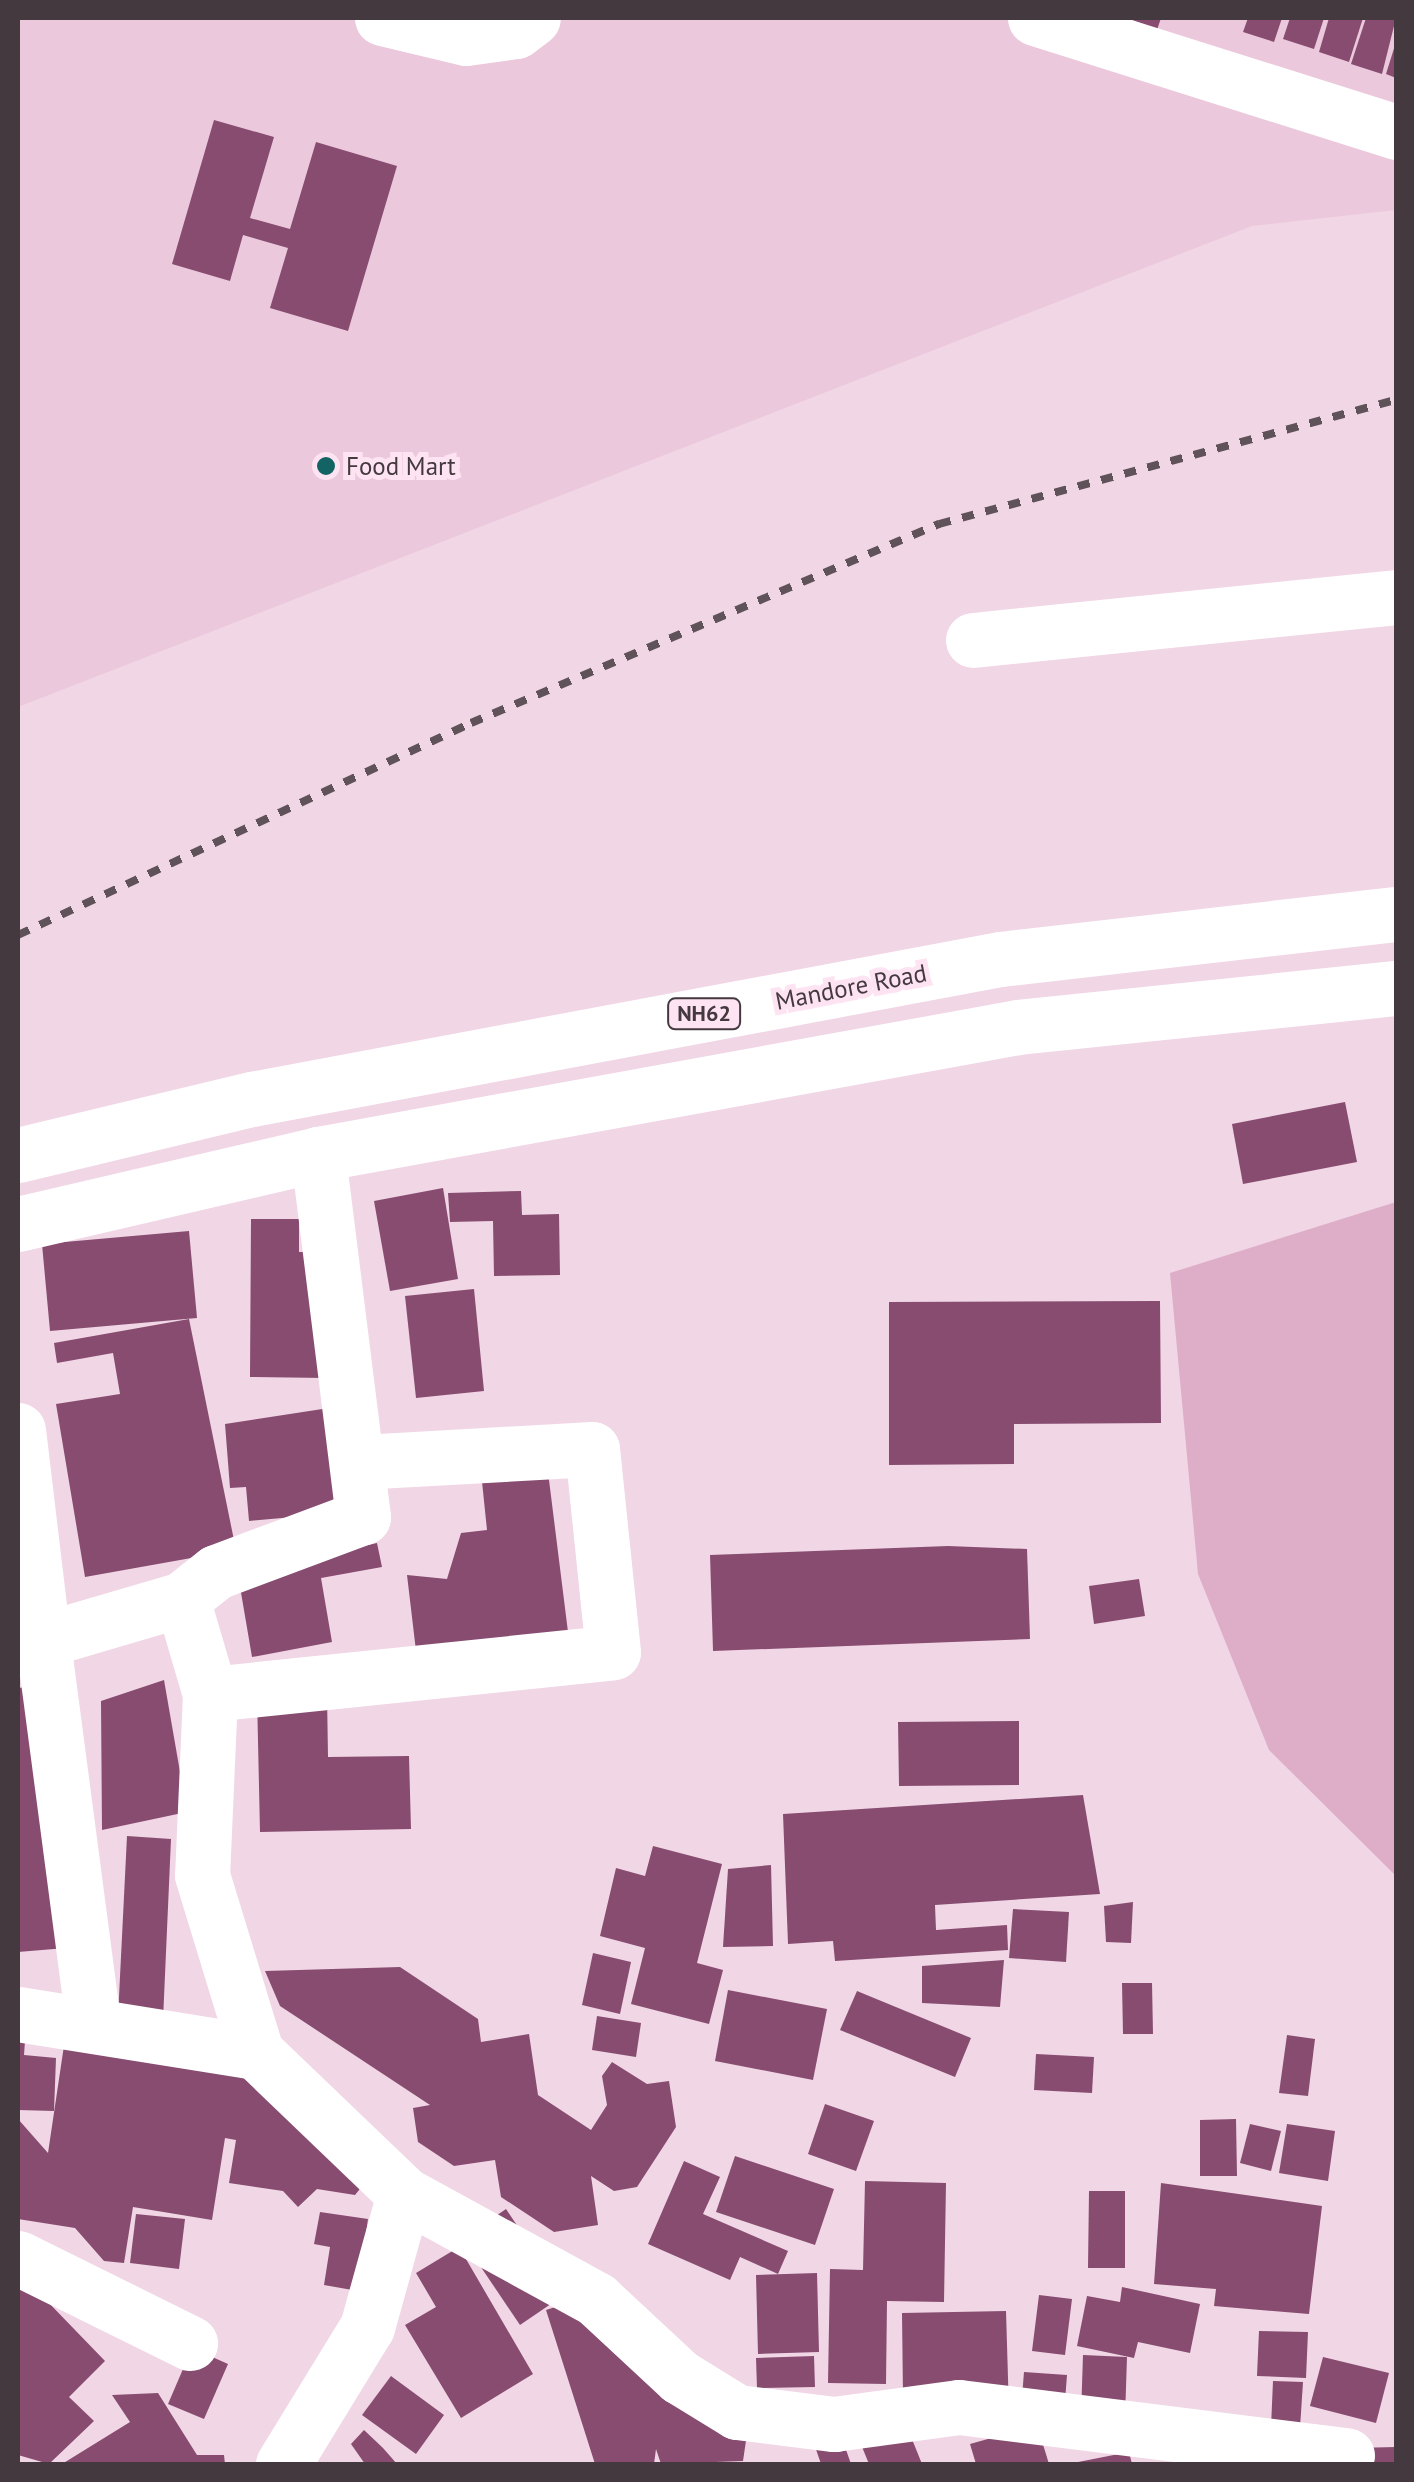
<!DOCTYPE html>
<style>
body{margin:0}
#map{position:relative;width:1414px;height:2482px;overflow:hidden;background:#f1d6e5;font-family:"PT Sans",sans-serif}
div>[style]{position:absolute}
[style*='--x']{left:calc(var(--x)*1px);top:calc(var(--y)*1px);width:calc(var(--w)*1px);rotate:calc(var(--a)*1deg)}
.built>*{inset:0;background:#ebc8dc}
.green>*{inset:0;background:#deaec9}
.building>*{inset:0;background:#874c70}
.minor>*{height:55px;margin:-27.5px;padding:0 27.5px;transform-origin:27.5px;border-radius:27.5px;background:#fff}
.highway>*{height:55px;margin:-27.5px;padding:0 27.5px;transform-origin:27.5px;border-radius:27.5px;background:#fff}
.rail>*{height:8px;margin-top:-4px;transform-origin:0;background:repeating-linear-gradient(90deg,#5f5259 0 12px,transparent 0 24px)}
.dots>*{width:28px;height:28px;translate:-50% -50%;box-sizing:border-box;border:5px solid #fee3f2;border-radius:50%}
span{translate:-50% -50%;white-space:nowrap;text-align:center;line-height:1.15;-webkit-text-stroke:10px #fee3f2;paint-order:stroke}
.shield-label span{padding:2px 8px;background:#fee3f2;border:2px solid;border-radius:8px;-webkit-text-stroke-width:0}
.shield-label{font-size:22px;color:#44393f;font-weight:700}
.poi-label{font-size:25px;color:#44393f}
.left{translate:0 -50%;text-align:left}
.street-label{font-size:25px;color:#44393f}
.frame{position:absolute;inset:0;border:20px solid #44393f;pointer-events:none}
</style>
<div id="map">
<div class="built">
<div style="clip-path:polygon(18px 18px,1396px 18px,1396px 210px,1252px 226px,18px 707px)"></div>
</div>
<div class="green">
<div style="clip-path:polygon(1396px 1202px,1396px 1876px,1269px 1750px,1198px 1574px,1170px 1273px)"></div>
</div>
<div class="building">
<div style="clip-path:polygon(1127px 18px,1161px 18px,1157px 30px)"></div>
<div style="clip-path:polygon(1248px 18px,1282px 18px,1274px 42px,1243px 32px)"></div>
<div style="clip-path:polygon(1290px 18px,1324px 18px,1314px 49px,1283px 39px)"></div>
<div style="clip-path:polygon(1329px 18px,1363px 18px,1349px 62px,1319px 52px)"></div>
<div style="clip-path:polygon(1366px 18px,1396px 18px,1382px 74px,1351px 64px)"></div>
<div style="clip-path:polygon(1396px 42px,1396px 78px,1386px 74px)"></div>
<div style="clip-path:polygon(214px 120px,274px 137px,250px 218px,290px 229px,316px 142px,397px 166px,348px 331px,270px 308px,288px 248px,243px 235px,230px 281px,172px 264px)"></div>
<div style="clip-path:polygon(1345px 1102px,1357px 1162px,1243px 1184px,1232px 1124px)"></div>
<div style="clip-path:polygon(443px 1188px,458px 1279px,390px 1291px,374px 1201px)"></div>
<div style="clip-path:polygon(521px 1191px,522px 1215px,559px 1214px,560px 1275px,494px 1276px,493px 1221px,450px 1222px,448px 1193px)"></div>
<div style="clip-path:polygon(251px 1219px,299px 1219px,299px 1252px,327px 1252px,325px 1378px,250px 1377px)"></div>
<div style="clip-path:polygon(189px 1231px,197px 1318px,50px 1331px,42px 1244px)"></div>
<div style="clip-path:polygon(474px 1289px,484px 1391px,416px 1398px,405px 1296px)"></div>
<div style="clip-path:polygon(1160px 1301px,1161px 1423px,1014px 1424px,1014px 1464px,889px 1465px,889px 1302px)"></div>
<div style="clip-path:polygon(189px 1319px,236px 1550px,85px 1577px,56px 1404px,120px 1394px,113px 1353px,57px 1363px,54px 1343px)"></div>
<div style="clip-path:polygon(342px 1406px,349px 1512px,249px 1521px,246px 1487px,230px 1488px,225px 1424px)"></div>
<div style="clip-path:polygon(547px 1464px,568px 1632px,416px 1651px,407px 1575px,447px 1579px,461px 1533px,487px 1530px,481px 1472px)"></div>
<div style="clip-path:polygon(377px 1543px,382px 1567px,321px 1578px,332px 1642px,252px 1657px,238px 1575px)"></div>
<div style="clip-path:polygon(948px 1546px,1027px 1549px,1030px 1639px,713px 1651px,710px 1555px)"></div>
<div style="clip-path:polygon(1139px 1579px,1145px 1616px,1094px 1624px,1089px 1586px)"></div>
<div style="clip-path:polygon(164px 1680px,187px 1812px,102px 1830px,101px 1701px)"></div>
<div style="clip-path:polygon(37px 1686px,66px 1948px,18px 1952px,18px 1688px)"></div>
<div style="clip-path:polygon(327px 1694px,328px 1757px,409px 1756px,411px 1829px,260px 1832px,257px 1696px)"></div>
<div style="clip-path:polygon(1019px 1721px,1019px 1785px,899px 1786px,898px 1722px)"></div>
<div style="clip-path:polygon(1083px 1795px,1100px 1894px,935px 1905px,936px 1930px,1007px 1925px,1008px 1950px,835px 1961px,833px 1941px,788px 1944px,783px 1814px)"></div>
<div style="clip-path:polygon(127px 1836px,171px 1839px,163px 2020px,118px 2017px)"></div>
<div style="clip-path:polygon(653px 1846px,722px 1864px,697px 1963px,723px 1970px,709px 2024px,631px 2004px,645px 1948px,600px 1936px,616px 1868px,645px 1876px)"></div>
<div style="clip-path:polygon(771px 1865px,773px 1946px,723px 1947px,728px 1869px)"></div>
<div style="clip-path:polygon(1133px 1902px,1131px 1943px,1106px 1942px,1104px 1906px)"></div>
<div style="clip-path:polygon(1013px 1909px,1069px 1912px,1066px 1962px,1009px 1958px)"></div>
<div style="clip-path:polygon(593px 1953px,631px 1962px,620px 2014px,582px 2005px)"></div>
<div style="clip-path:polygon(1004px 1960px,1000px 2007px,922px 2003px,922px 1966px)"></div>
<div style="clip-path:polygon(400px 1967px,478px 2019px,481px 2042px,529px 2034px,538px 2095px,591px 2130px,607px 2105px,602px 2076px,612px 2062px,647px 2084px,669px 2081px,676px 2127px,637px 2187px,614px 2191px,591px 2176px,598px 2225px,554px 2232px,501px 2197px,495px 2160px,454px 2166px,418px 2142px,413px 2108px,430px 2105px,280px 2006px,265px 1971px)"></div>
<div style="clip-path:polygon(1122px 1983px,1152px 1983px,1153px 2034px,1123px 2034px)"></div>
<div style="clip-path:polygon(728px 1990px,827px 2009px,813px 2080px,715px 2061px)"></div>
<div style="clip-path:polygon(857px 1991px,971px 2038px,955px 2077px,840px 2030px)"></div>
<div style="clip-path:polygon(597px 2016px,641px 2023px,636px 2057px,592px 2050px)"></div>
<div style="clip-path:polygon(66px 2032px,231px 2058px,372px 2174px,355px 2195px,317px 2189px,298px 2207px,283px 2191px,229px 2183px,236px 2140px,225px 2138px,212px 2220px,133px 2207px,124px 2263px,104px 2261px,75px 2228px,18px 2219px,18px 2119px,48px 2153px)"></div>
<div style="clip-path:polygon(1287px 2035px,1315px 2039px,1308px 2096px,1279px 2093px)"></div>
<div style="clip-path:polygon(18px 2040px,25px 2041px,24px 2055px,56px 2058px,54px 2111px,18px 2110px)"></div>
<div style="clip-path:polygon(1036px 2054px,1094px 2057px,1092px 2093px,1034px 2090px)"></div>
<div style="clip-path:polygon(825px 2104px,874px 2121px,856px 2171px,808px 2154px)"></div>
<div style="clip-path:polygon(1236px 2119px,1237px 2176px,1200px 2176px,1200px 2120px)"></div>
<div style="clip-path:polygon(1250px 2124px,1281px 2131px,1271px 2171px,1240px 2163px)"></div>
<div style="clip-path:polygon(1287px 2124px,1335px 2131px,1328px 2181px,1279px 2173px)"></div>
<div style="clip-path:polygon(735px 2156px,834px 2189px,815px 2245px,716px 2212px)"></div>
<div style="clip-path:polygon(684px 2161px,720px 2177px,703px 2214px,788px 2251px,778px 2274px,740px 2257px,730px 2280px,648px 2244px)"></div>
<div style="clip-path:polygon(865px 2181px,946px 2183px,944px 2302px,887px 2301px,886px 2384px,828px 2383px,830px 2269px,863px 2270px)"></div>
<div style="clip-path:polygon(1161px 2183px,1322px 2206px,1309px 2314px,1214px 2306px,1216px 2289px,1154px 2284px)"></div>
<div style="clip-path:polygon(1089px 2191px,1125px 2191px,1125px 2268px,1088px 2268px)"></div>
<div style="clip-path:polygon(506px 2209px,564px 2295px,520px 2325px,462px 2239px)"></div>
<div style="clip-path:polygon(320px 2212px,368px 2219px,358px 2291px,324px 2285px,330px 2247px,314px 2244px)"></div>
<div style="clip-path:polygon(136px 2214px,185px 2219px,179px 2269px,130px 2263px)"></div>
<div style="clip-path:polygon(459px 2247px,533px 2374px,461px 2418px,405px 2325px,436px 2307px,416px 2273px)"></div>
<div style="clip-path:polygon(18px 2271px,105px 2361px,69px 2397px,94px 2421px,49px 2464px,18px 2455px)"></div>
<div style="clip-path:polygon(817px 2273px,819px 2352px,758px 2354px,756px 2275px)"></div>
<div style="clip-path:polygon(1122px 2287px,1200px 2304px,1190px 2353px,1138px 2342px,1134px 2358px,1077px 2346px,1087px 2296px,1120px 2302px)"></div>
<div style="clip-path:polygon(599px 2293px,752px 2400px,743px 2461px,661px 2464px,656px 2449px,654px 2464px,595px 2464px,546px 2310px)"></div>
<div style="clip-path:polygon(1039px 2295px,1072px 2299px,1065px 2355px,1032px 2351px)"></div>
<div style="clip-path:polygon(1006px 2311px,1009px 2412px,903px 2396px,902px 2313px)"></div>
<div style="clip-path:polygon(1259px 2331px,1308px 2332px,1306px 2378px,1257px 2376px)"></div>
<div style="clip-path:polygon(192px 2348px,228px 2364px,204px 2419px,168px 2404px)"></div>
<div style="clip-path:polygon(1083px 2355px,1127px 2357px,1125px 2418px,1081px 2416px)"></div>
<div style="clip-path:polygon(814px 2356px,815px 2387px,757px 2388px,756px 2358px)"></div>
<div style="clip-path:polygon(1323px 2357px,1389px 2373px,1376px 2423px,1310px 2406px)"></div>
<div style="clip-path:polygon(1024px 2372px,1067px 2375px,1064px 2414px,1021px 2410px)"></div>
<div style="clip-path:polygon(391px 2376px,444px 2415px,416px 2454px,362px 2415px)"></div>
<div style="clip-path:polygon(1273px 2381px,1303px 2382px,1300px 2428px,1271px 2427px)"></div>
<div style="clip-path:polygon(158px 2393px,197px 2455px,224px 2455px,225px 2464px,62px 2464px,130px 2422px,112px 2395px)"></div>
<div style="clip-path:polygon(895px 2397px,922px 2464px,869px 2464px,849px 2415px)"></div>
<div style="clip-path:polygon(837px 2424px,851px 2464px,821px 2464px,810px 2432px)"></div>
<div style="clip-path:polygon(1037px 2425px,1049px 2464px,976px 2464px,970px 2444px)"></div>
<div style="clip-path:polygon(364px 2430px,383px 2448px,397px 2464px,365px 2464px,351px 2444px)"></div>
<div style="clip-path:polygon(1396px 2447px,1396px 2464px,1267px 2464px,1266px 2450px)"></div>
<div style="clip-path:polygon(1129px 2452px,1132px 2464px,1073px 2464px,1073px 2463px)"></div>
</div>
<div class="minor">
<div style="--x:382;--y:18;--w:86;--a:13.4"></div>
<div style="--x:466;--y:38;--w:50;--a:-8"></div>
<div style="--x:516;--y:31;--w:21;--a:-37"></div>
<div style="--x:1035;--y:18;--w:379;--a:17.5"></div>
<div style="--x:973;--y:640;--w:425;--a:-5.8"></div>
<div style="--x:18;--y:1430;--w:211;--a:83.2"></div>
<div style="--x:43;--y:1640;--w:27;--a:160"></div>
<div style="--x:182;--y:1599;--w:43;--a:-38.5"></div>
<div style="--x:216;--y:1572;--w:157;--a:-20.5"></div>
<div style="--x:363;--y:1517;--w:366;--a:-97.1"></div>
<div style="--x:210;--y:1694;--w:405;--a:-5.9"></div>
<div style="--x:613;--y:1652;--w:204;--a:-95.9"></div>
<div style="--x:592;--y:1449;--w:230;--a:176.8"></div>
<div style="--x:18;--y:2014;--w:241;--a:9.1"></div>
<div style="--x:93;--y:2022;--w:385;--a:-97.5"></div>
<div style="--x:43;--y:1640;--w:145;--a:-16.4"></div>
<div style="--x:182;--y:1599;--w:99;--a:73.6"></div>
<div style="--x:210;--y:1694;--w:181;--a:92.5"></div>
<div style="--x:202;--y:1875;--w:185;--a:73"></div>
<div style="--x:256;--y:2052;--w:205;--a:43.8"></div>
<div style="--x:404;--y:2194;--w:138;--a:105.5"></div>
<div style="--x:367;--y:2327;--w:161;--a:121.5"></div>
<div style="--x:404;--y:2194;--w:219;--a:28.7"></div>
<div style="--x:596;--y:2299;--w:115;--a:42.9"></div>
<div style="--x:680;--y:2377;--w:67;--a:31.6"></div>
<div style="--x:737;--y:2412;--w:98;--a:7.1"></div>
<div style="--x:834;--y:2424;--w:126;--a:-7.7"></div>
<div style="--x:959;--y:2407;--w:391;--a:7.1"></div>
<div style="--x:18;--y:2258;--w:192;--a:26.3"></div>
</div>
<div class="highway">
<div style="--x:18;--y:1155;--w:241;--a:-13.5"></div>
<div style="--x:252;--y:1099;--w:761;--a:-10.6"></div>
<div style="--x:1000;--y:959;--w:399;--a:-6.5"></div>
<div style="--x:18;--y:1224;--w:308;--a:-13.1"></div>
<div style="--x:318;--y:1154;--w:711;--a:-10.28"></div>
<div style="--x:1018;--y:1027;--w:380;--a:-5.9"></div>
</div>
<div class="rail">
<div style="--x:18;--y:935;--w:500;--a:-25.08"></div>
<div style="--x:471;--y:723;--w:509;--a:-23.04"></div>
<div style="--x:939;--y:524;--w:474;--a:-15.2"></div>
</div>
<div class="dots">
<div style="left:326px;top:466px;background:#136365"></div>
</div>
<div class="shield-label">
<span style="left:704px;top:1014px">NH62</span>
</div>
<div class="poi-label">
<span class="left" style="left:346px;top:466px">Food Mart</span>
</div>
<div class="street-label">
<span style="left:851px;top:987px;rotate:-11deg">Mandore Road</span>
</div>
<div class="frame"></div>
</div>
